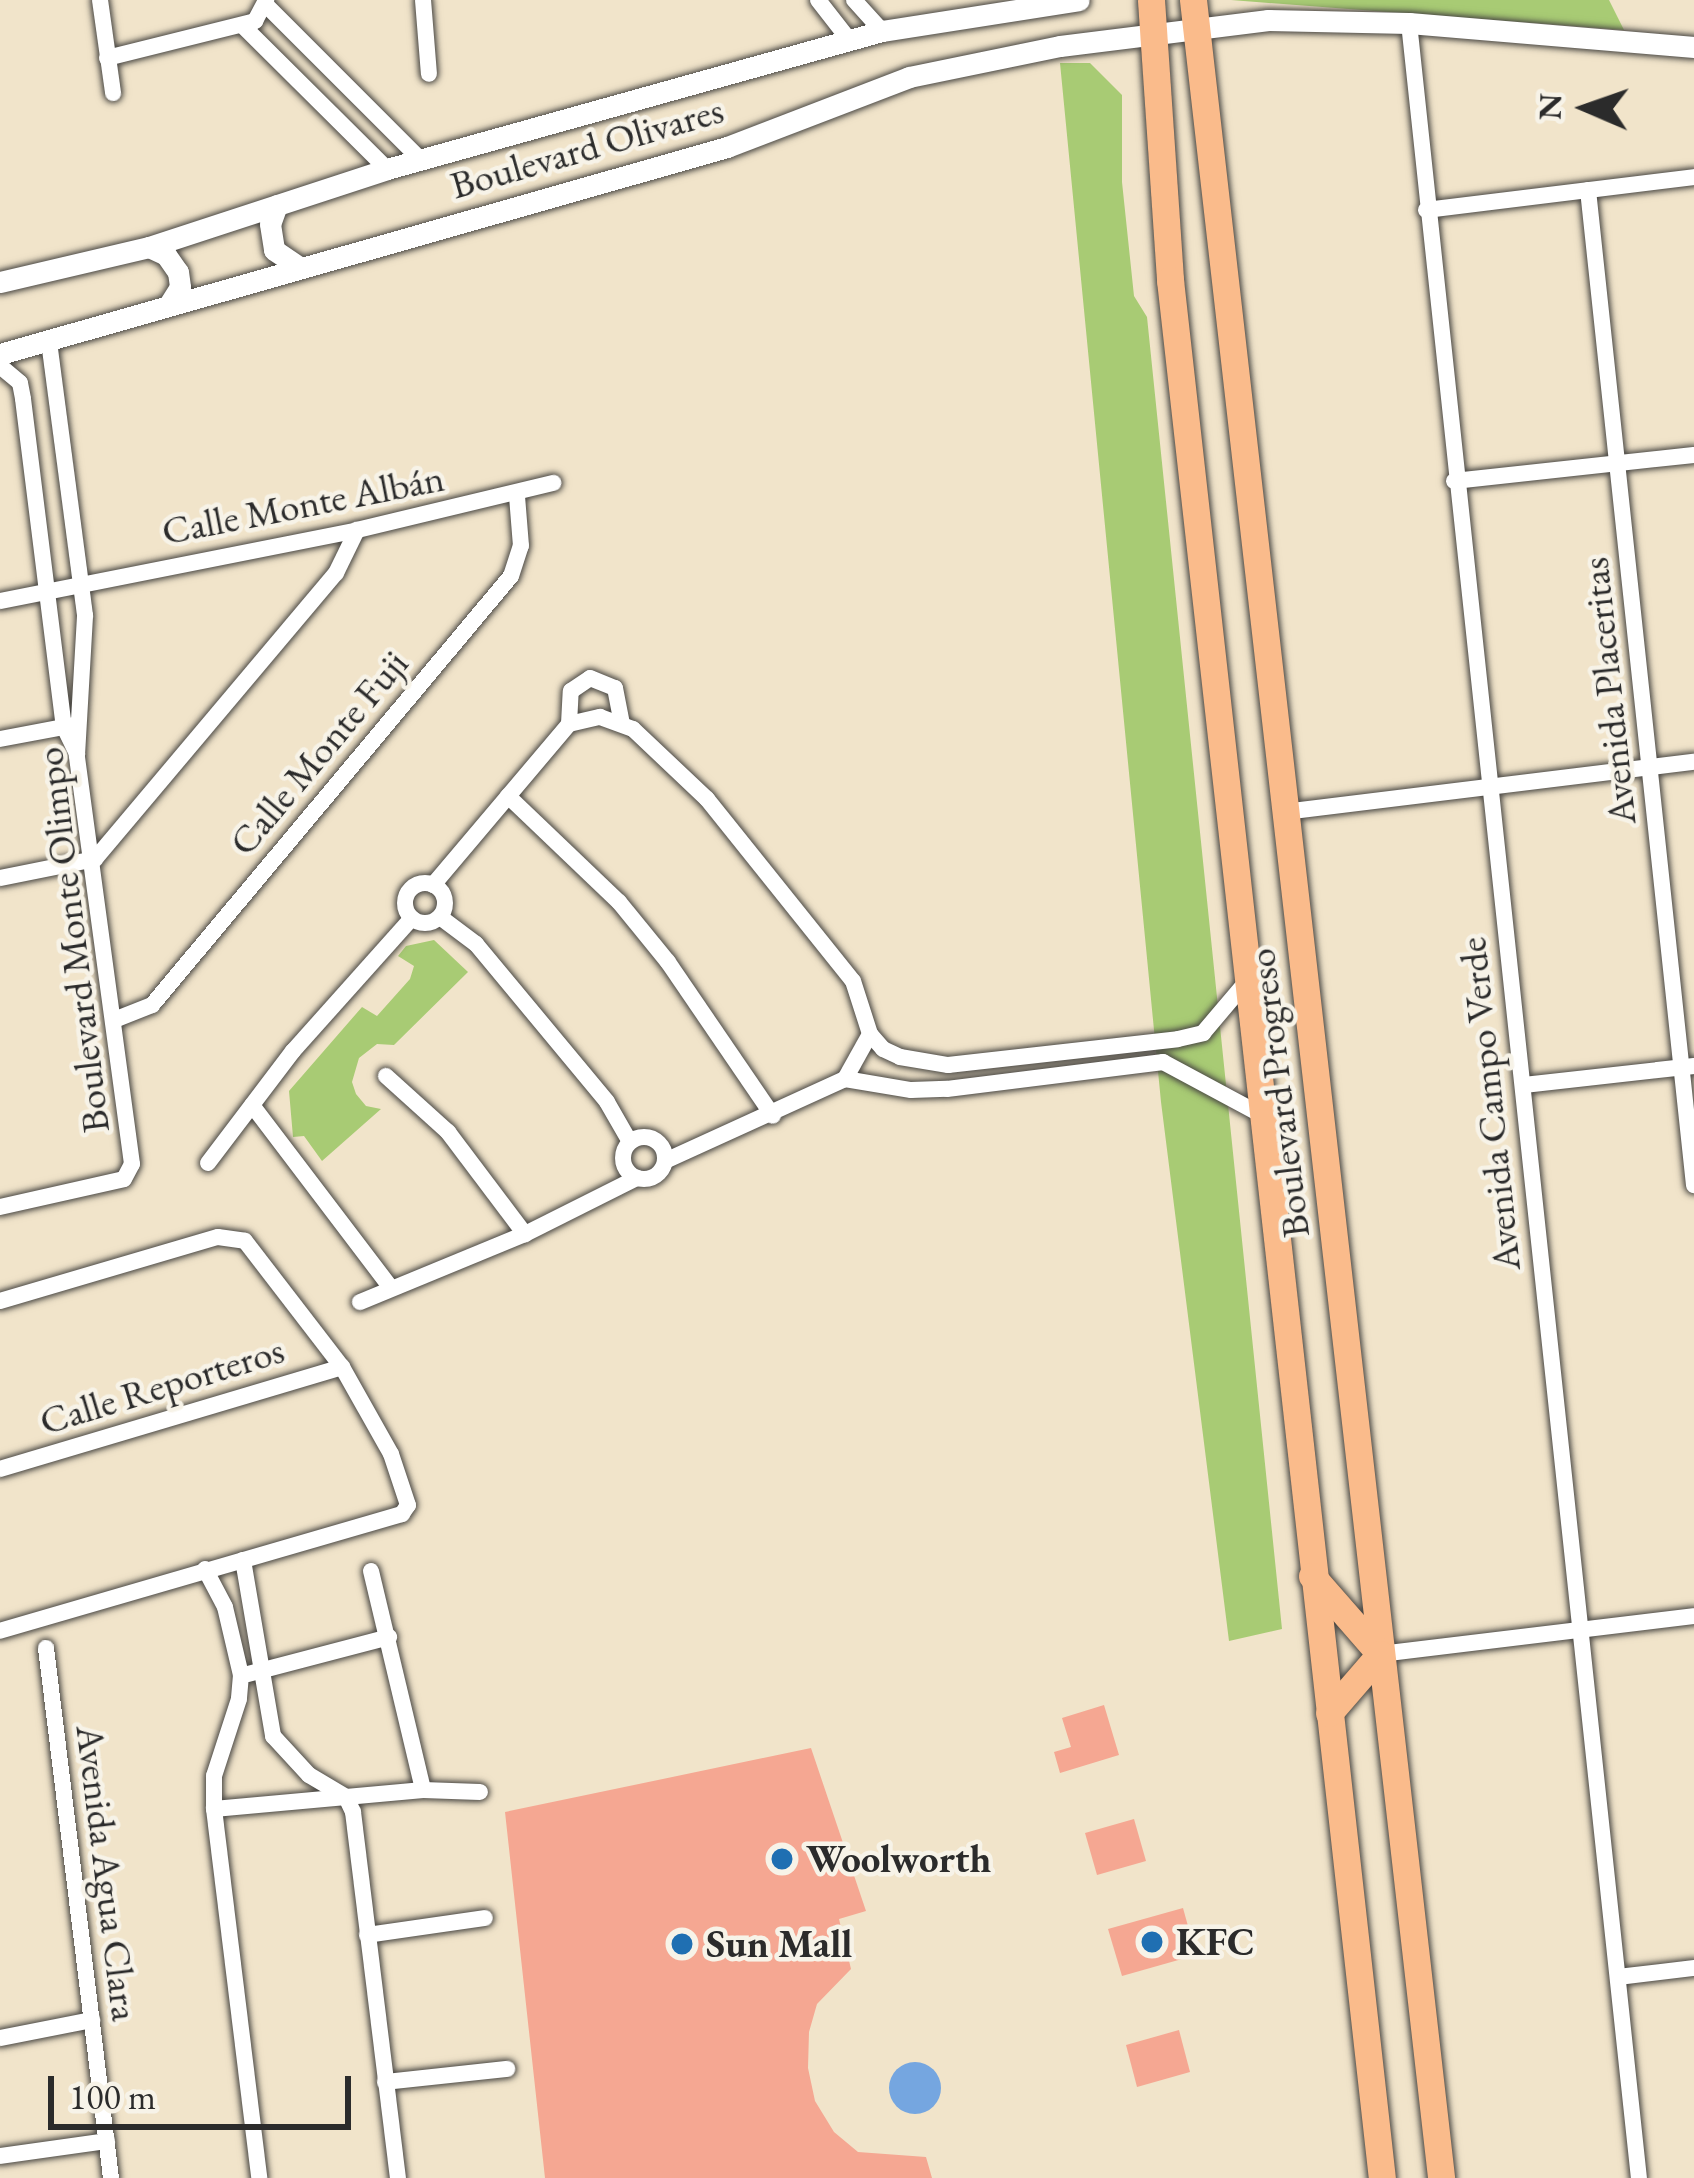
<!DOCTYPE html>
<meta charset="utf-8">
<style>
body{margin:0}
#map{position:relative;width:1694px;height:2178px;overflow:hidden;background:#f1e4ca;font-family:"EB Garamond",serif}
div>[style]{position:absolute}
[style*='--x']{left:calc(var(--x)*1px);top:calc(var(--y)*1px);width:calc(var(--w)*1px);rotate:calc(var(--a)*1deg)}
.green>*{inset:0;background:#a8cb74}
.water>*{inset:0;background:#75a6e0}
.round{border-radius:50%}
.building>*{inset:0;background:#f5a792}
.roads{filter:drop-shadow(0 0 3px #494743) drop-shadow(0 0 3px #494743)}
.minor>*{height:16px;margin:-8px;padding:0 8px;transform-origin:8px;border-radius:8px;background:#fff}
.minor>.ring{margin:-8px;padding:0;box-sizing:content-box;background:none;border:16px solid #fff;border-radius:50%}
.tertiary>*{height:21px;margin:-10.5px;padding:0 10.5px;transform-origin:10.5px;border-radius:10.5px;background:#fff}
.primary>*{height:27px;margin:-13.5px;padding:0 13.5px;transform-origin:13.5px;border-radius:13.5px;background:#fabb8b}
.dots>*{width:33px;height:33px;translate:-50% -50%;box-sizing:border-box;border:6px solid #f7f3e8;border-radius:50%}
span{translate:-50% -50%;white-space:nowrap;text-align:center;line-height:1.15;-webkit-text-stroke:9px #f7f3e8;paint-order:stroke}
.street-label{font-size:39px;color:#2b2b2b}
.poi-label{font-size:39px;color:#2b2b2b;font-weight:700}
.left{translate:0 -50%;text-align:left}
.north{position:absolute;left:1526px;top:48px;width:120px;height:120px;-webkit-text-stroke:9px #f7f3e8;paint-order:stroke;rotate:272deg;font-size:33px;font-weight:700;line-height:48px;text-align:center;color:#2b2b2b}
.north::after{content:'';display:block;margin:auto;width:42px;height:54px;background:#2b2b2b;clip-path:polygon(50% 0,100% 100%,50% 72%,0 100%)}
.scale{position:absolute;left:48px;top:2076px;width:303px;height:54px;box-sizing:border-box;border:6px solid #2b2b2b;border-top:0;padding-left:15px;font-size:36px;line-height:42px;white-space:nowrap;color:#2b2b2b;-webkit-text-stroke:9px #f7f3e8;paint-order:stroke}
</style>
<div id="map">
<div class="green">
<div style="clip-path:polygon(1231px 0,1609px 0,1624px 30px)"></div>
<div style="clip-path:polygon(1060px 63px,1090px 63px,1122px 95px,1122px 182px,1134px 296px,1147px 317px,1282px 1629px,1229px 1641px,1161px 1102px)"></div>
<div style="clip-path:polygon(434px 940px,468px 972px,394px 1045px,377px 1044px,359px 1058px,352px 1082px,356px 1094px,366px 1106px,381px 1109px,322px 1161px,304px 1136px,293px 1137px,289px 1091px,362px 1007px,377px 1016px,410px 979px,414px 966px,398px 956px,406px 946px)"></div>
</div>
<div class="water">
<div class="round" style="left:889px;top:2062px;width:52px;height:52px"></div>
</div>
<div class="building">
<div style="clip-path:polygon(1104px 1705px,1119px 1755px,1060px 1773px,1054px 1752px,1071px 1747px,1062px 1718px)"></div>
<div style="clip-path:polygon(811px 1748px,866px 1911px,839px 1919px,851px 1969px,817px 2004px,809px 2032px,808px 2068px,815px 2101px,834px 2132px,858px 2152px,926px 2157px,932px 2178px,545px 2178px,505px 1812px)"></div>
<div style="clip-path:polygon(1134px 1819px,1146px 1861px,1097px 1875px,1085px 1833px)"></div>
<div style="clip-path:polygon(1183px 1908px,1196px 1955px,1122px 1976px,1108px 1929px)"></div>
<div style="clip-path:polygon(1179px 2030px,1190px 2072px,1137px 2087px,1126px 2045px)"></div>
</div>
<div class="roads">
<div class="minor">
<div style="--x:100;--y:0;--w:94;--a:82"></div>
<div style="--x:423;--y:0;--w:74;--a:85.4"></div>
<div style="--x:818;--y:0;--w:52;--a:52"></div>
<div style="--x:854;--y:0;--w:42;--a:47.9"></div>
<div style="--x:266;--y:5;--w:219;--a:45"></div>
<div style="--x:1409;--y:23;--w:2167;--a:83.91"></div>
<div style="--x:242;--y:25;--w:204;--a:44.8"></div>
<div style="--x:107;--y:58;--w:153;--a:-14"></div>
<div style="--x:255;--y:21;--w:24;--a:-62"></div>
<div style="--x:1588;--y:190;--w:1001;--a:83.92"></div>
<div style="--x:1426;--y:210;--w:270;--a:-7"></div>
<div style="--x:0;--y:366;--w:26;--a:40"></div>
<div style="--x:20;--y:383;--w:16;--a:79"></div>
<div style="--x:23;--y:399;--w:331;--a:82.9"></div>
<div style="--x:64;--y:727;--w:30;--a:64"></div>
<div style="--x:1454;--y:481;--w:241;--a:-6.2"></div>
<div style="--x:0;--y:601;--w:364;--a:-11.2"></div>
<div style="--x:357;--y:530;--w:202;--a:-13.5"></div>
<div style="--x:569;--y:724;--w:33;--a:-87"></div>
<div style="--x:571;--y:691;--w:23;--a:-34"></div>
<div style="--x:590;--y:678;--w:27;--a:22"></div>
<div style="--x:615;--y:688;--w:36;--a:79"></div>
<div style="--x:0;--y:739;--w:75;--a:-10.7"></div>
<div style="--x:508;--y:796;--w:153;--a:43.7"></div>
<div style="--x:619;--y:902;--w:77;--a:50.8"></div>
<div style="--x:668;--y:962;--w:186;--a:55.7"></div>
<div style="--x:1284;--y:812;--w:413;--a:-7"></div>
<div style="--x:0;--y:878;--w:97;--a:-11.3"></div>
<div style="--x:95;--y:859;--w:374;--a:-49.9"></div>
<div style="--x:336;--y:573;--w:48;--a:-64"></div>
<div class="ring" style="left:405px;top:883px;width:24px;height:24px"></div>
<div style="--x:433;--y:885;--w:211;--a:-49.8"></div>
<div style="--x:569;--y:724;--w:32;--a:-13"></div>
<div style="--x:600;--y:717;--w:35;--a:20"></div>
<div style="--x:633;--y:729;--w:102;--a:43.4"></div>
<div style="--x:707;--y:799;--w:233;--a:51.3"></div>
<div style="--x:853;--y:981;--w:56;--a:72.2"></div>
<div style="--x:870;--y:1034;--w:20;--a:49"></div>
<div style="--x:883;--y:1049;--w:19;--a:25"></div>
<div style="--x:900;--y:1057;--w:49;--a:9.5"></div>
<div style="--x:948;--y:1065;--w:231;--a:-6.4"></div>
<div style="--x:1178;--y:1039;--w:26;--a:-13"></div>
<div style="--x:1203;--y:1033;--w:68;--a:-49.8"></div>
<div style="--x:440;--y:917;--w:45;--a:36.9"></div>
<div style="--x:476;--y:944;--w:205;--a:50.3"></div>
<div style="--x:607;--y:1102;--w:46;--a:60.1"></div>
<div style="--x:114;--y:1020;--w:41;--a:-21.5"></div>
<div style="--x:152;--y:1005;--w:559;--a:-50.08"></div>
<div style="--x:511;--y:576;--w:32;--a:-72"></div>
<div style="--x:521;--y:546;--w:50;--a:-94.6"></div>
<div style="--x:386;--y:1076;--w:84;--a:42.1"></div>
<div style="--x:448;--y:1132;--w:128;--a:53"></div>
<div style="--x:845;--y:1079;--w:67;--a:9.5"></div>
<div style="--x:911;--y:1090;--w:36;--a:-2"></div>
<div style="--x:947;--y:1089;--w:218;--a:-7.1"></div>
<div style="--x:1163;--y:1062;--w:112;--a:28.2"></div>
<div style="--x:1524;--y:1085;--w:171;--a:-6.4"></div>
<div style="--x:252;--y:1105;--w:230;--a:52.8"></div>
<div class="ring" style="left:623px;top:1137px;width:26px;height:26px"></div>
<div style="--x:665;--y:1161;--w:198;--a:-24.5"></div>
<div style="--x:845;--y:1079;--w:51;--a:-60.9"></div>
<div style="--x:208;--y:1163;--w:141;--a:-52.8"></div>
<div style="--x:293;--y:1051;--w:178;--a:-48.2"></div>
<div style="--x:0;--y:1207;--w:127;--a:-12.7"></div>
<div style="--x:124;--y:1179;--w:17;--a:-62"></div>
<div style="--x:132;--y:1164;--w:413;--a:-97.7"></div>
<div style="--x:77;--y:755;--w:140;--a:-86.7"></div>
<div style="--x:85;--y:615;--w:275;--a:-97.5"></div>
<div style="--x:0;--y:1301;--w:227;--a:-16.4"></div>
<div style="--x:218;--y:1237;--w:27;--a:8"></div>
<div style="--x:245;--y:1241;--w:159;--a:52.4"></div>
<div style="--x:342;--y:1367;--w:100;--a:60.6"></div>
<div style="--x:391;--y:1454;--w:54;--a:71.6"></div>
<div style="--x:408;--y:1505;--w:11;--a:124"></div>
<div style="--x:402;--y:1514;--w:419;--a:163.8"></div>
<div style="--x:360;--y:1302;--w:178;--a:-22.4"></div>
<div style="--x:525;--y:1234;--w:125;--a:-26.6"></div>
<div style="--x:0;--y:1469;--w:357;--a:-16.6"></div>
<div style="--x:243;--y:1560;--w:179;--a:80.3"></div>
<div style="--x:273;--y:1736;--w:53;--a:47.3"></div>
<div style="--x:309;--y:1775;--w:43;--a:30.7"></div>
<div style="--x:346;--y:1797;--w:17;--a:65"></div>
<div style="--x:353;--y:1812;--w:369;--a:83"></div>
<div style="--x:205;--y:1569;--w:43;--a:62.2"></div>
<div style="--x:225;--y:1607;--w:70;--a:76.8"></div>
<div style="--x:241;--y:1675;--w:24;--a:95"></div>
<div style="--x:239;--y:1699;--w:81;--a:108"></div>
<div style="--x:214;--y:1776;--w:33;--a:90"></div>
<div style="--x:214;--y:1809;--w:372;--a:83"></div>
<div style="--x:371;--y:1571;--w:225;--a:76.6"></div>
<div style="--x:46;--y:1648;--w:534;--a:83.01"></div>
<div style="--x:1380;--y:1654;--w:316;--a:-6.9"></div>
<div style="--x:248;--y:1674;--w:146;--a:-14.7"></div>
<div style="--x:214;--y:1809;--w:210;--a:-5.2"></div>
<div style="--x:423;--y:1790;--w:57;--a:2"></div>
<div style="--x:367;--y:1935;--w:119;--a:-8.2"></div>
<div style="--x:1618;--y:1977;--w:77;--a:-6.8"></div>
<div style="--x:0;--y:2038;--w:94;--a:-11.1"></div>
<div style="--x:385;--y:2082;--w:123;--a:-6.1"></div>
<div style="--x:0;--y:2156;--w:108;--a:-8"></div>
</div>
<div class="tertiary">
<div style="--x:277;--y:205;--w:20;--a:110"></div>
<div style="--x:270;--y:224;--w:26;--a:81"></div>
<div style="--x:274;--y:250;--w:32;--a:34"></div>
<div style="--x:149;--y:247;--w:19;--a:25"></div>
<div style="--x:166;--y:255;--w:21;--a:55"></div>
<div style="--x:178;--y:272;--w:15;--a:82"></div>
<div style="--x:180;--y:287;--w:22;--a:122"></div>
<div style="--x:0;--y:282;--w:153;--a:-13.2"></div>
<div style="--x:149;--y:247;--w:250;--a:-18.1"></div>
<div style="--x:387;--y:169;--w:514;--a:-15.58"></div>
<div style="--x:882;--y:31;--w:199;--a:-8.9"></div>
<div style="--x:0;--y:354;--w:756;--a:-15.89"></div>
<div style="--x:727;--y:147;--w:195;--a:-21"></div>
<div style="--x:909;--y:77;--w:154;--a:-11.6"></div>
<div style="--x:1060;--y:46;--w:210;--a:-7.1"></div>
<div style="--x:1268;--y:20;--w:141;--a:1.2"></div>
<div style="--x:1409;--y:23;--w:286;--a:4.8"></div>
</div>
<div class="primary">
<div style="--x:1151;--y:0;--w:281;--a:86.1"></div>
<div style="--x:1170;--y:280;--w:1910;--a:83.63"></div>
<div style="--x:1193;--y:0;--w:2192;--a:83.5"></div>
<div style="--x:1312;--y:1576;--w:103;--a:48.9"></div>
<div style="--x:1380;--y:1654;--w:78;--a:130.8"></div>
</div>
</div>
<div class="dots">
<div style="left:782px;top:1859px;background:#1f6fb2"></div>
<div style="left:1152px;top:1942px;background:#1f6fb2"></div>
<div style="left:682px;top:1944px;background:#1f6fb2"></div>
</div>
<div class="street-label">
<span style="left:587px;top:148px;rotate:-16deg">Boulevard Olivares</span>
<span style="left:303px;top:505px;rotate:-11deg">Calle Monte Albán</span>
<span style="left:1609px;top:691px;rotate:-96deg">Avenida Placeritas</span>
<span style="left:319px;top:753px;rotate:-50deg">Calle Monte Fuji</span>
<span style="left:73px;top:940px;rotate:-97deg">Boulevard Monte Olimpo</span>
<span style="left:1279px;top:1093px;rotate:-97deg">Boulevard Progreso</span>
<span style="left:1490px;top:1104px;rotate:-96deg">Avenida Campo Verde</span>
<span style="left:162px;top:1386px;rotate:-17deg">Calle Reporteros</span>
<span style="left:107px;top:1873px;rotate:83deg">Avenida Agua Clara</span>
</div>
<div class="poi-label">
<span class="left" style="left:806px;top:1859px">Woolworth</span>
<span class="left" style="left:1176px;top:1942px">KFC</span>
<span class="left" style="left:706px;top:1944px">Sun Mall</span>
</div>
<div class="north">N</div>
<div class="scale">100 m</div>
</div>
